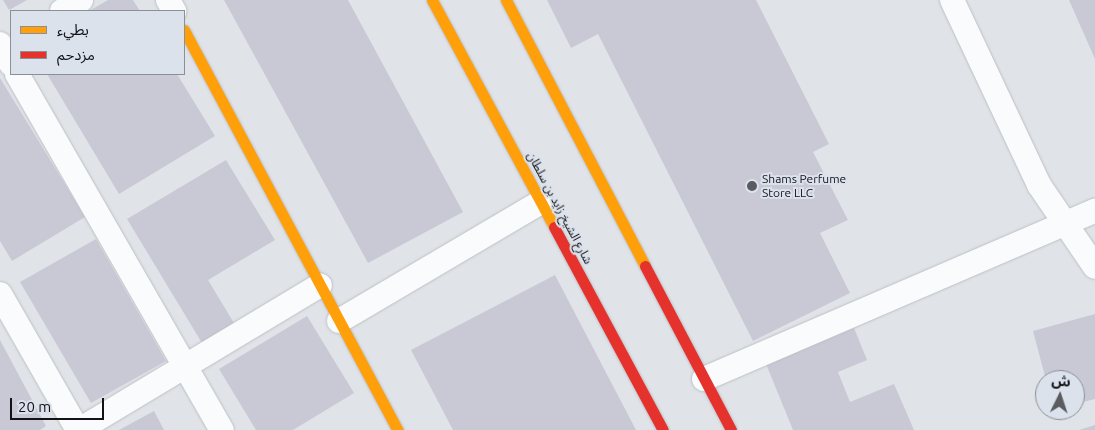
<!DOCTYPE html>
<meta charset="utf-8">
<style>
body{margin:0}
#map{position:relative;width:1095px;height:430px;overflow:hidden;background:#e0e3e8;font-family:Ubuntu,"Noto Sans Arabic",sans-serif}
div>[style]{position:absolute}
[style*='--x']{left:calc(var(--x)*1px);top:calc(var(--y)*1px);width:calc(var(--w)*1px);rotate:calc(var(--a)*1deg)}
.building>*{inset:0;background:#c9c9d5}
.roads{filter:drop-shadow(0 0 1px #bdc0c4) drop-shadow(0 0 1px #bdc0c4)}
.street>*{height:24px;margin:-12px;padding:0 12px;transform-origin:12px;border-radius:12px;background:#fafbfc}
.slow>*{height:11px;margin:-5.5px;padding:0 5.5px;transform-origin:5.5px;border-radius:5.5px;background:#ff9f0a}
.jam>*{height:11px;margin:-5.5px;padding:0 5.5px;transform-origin:5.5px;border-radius:5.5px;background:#e5322d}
.dots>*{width:14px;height:14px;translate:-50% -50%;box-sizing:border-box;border:2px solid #dce2ec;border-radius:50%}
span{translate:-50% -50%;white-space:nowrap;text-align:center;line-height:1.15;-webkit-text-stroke:4px #dce2ec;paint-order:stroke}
.poi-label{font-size:12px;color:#111316}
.left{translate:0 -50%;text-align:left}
.street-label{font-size:12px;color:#111316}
.legend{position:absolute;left:10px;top:10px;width:175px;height:65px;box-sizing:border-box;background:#dce2ec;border:1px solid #8b8f96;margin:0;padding:6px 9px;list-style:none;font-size:15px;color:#111316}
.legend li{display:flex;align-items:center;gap:10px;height:25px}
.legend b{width:25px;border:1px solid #8b8f96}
.north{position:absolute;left:1035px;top:370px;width:50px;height:50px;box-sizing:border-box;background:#dce2ec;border:1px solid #8b8f96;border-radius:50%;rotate:4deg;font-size:14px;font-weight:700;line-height:20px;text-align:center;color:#111316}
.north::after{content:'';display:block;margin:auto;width:18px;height:22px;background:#595c60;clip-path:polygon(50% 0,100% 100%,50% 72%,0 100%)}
.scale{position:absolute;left:10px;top:398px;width:94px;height:22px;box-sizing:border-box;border:2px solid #111316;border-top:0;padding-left:6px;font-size:15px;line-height:18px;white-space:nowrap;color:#111316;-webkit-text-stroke:4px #dce2ec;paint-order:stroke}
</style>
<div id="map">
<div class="building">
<div style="clip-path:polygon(3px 0,27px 0,9px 10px)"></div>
<div style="clip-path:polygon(108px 0,133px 0,140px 11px,89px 11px)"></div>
<div style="clip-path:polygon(224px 0,348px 0,463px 212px,368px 263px)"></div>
<div style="clip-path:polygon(547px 0,756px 0,829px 144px,813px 152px,848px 220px,820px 233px,850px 293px,753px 341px,598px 34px,571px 48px)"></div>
<div style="clip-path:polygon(1069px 0,1095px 0,1095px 59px)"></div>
<div style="clip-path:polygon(47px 74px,177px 74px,215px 136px,119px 194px)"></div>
<div style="clip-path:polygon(0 78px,85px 217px,12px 261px,0 241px)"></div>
<div style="clip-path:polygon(226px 160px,275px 240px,208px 280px,234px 323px,202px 343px,127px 219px)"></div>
<div style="clip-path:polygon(96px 239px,166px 361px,91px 403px,20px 282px)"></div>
<div style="clip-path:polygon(555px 275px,636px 430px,453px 430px,411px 350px)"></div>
<div style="clip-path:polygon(1095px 314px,1095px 399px,1075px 404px,1075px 380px,1046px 380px,1033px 331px)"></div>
<div style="clip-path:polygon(307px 316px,354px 393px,293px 430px,256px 430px,219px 369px)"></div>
<div style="clip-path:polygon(854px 328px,867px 360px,838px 372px,850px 402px,894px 384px,914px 430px,793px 430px,766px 364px)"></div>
<div style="clip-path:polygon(0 340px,46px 426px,40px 430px,0 430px)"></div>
<div style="clip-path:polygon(154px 411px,164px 430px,119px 430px)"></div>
<div style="clip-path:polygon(1095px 425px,1095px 430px,1079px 430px)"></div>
</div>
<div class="roads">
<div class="street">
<div style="--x:168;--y:0;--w:13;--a:61"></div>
<div style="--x:952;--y:0;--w:204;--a:64.8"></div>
<div style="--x:1039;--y:185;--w:99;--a:55.7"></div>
<div style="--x:62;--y:11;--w:22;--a:-30"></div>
<div style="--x:0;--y:44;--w:23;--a:61"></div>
<div style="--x:17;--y:74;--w:411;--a:60.1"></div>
<div style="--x:0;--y:294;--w:157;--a:60.2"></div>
<div style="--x:339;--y:321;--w:234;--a:-30.5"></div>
<div style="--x:704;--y:379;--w:426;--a:-23.3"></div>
<div style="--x:79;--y:430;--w:281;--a:-31"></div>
</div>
<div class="slow">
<div style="--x:432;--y:0;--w:258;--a:61.7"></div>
<div style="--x:506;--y:0;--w:300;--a:62.4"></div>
<div style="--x:184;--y:30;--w:454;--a:61.9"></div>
</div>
<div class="jam">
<div style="--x:554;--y:227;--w:230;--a:61.8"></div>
<div style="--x:645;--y:266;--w:185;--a:62.3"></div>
</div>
</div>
<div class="dots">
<div style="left:752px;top:186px;background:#595c60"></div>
</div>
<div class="poi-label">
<span class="left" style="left:762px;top:186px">Shams Perfume<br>Store LLC</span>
</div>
<div class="street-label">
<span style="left:560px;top:208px;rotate:62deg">شارع الشيخ زايد بن سلطان</span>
</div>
<ul class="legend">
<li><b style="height:6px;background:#ff9f0a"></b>بطيء</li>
<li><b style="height:6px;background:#e5322d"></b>مزدحم</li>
</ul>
<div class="north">ش</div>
<div class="scale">20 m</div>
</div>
